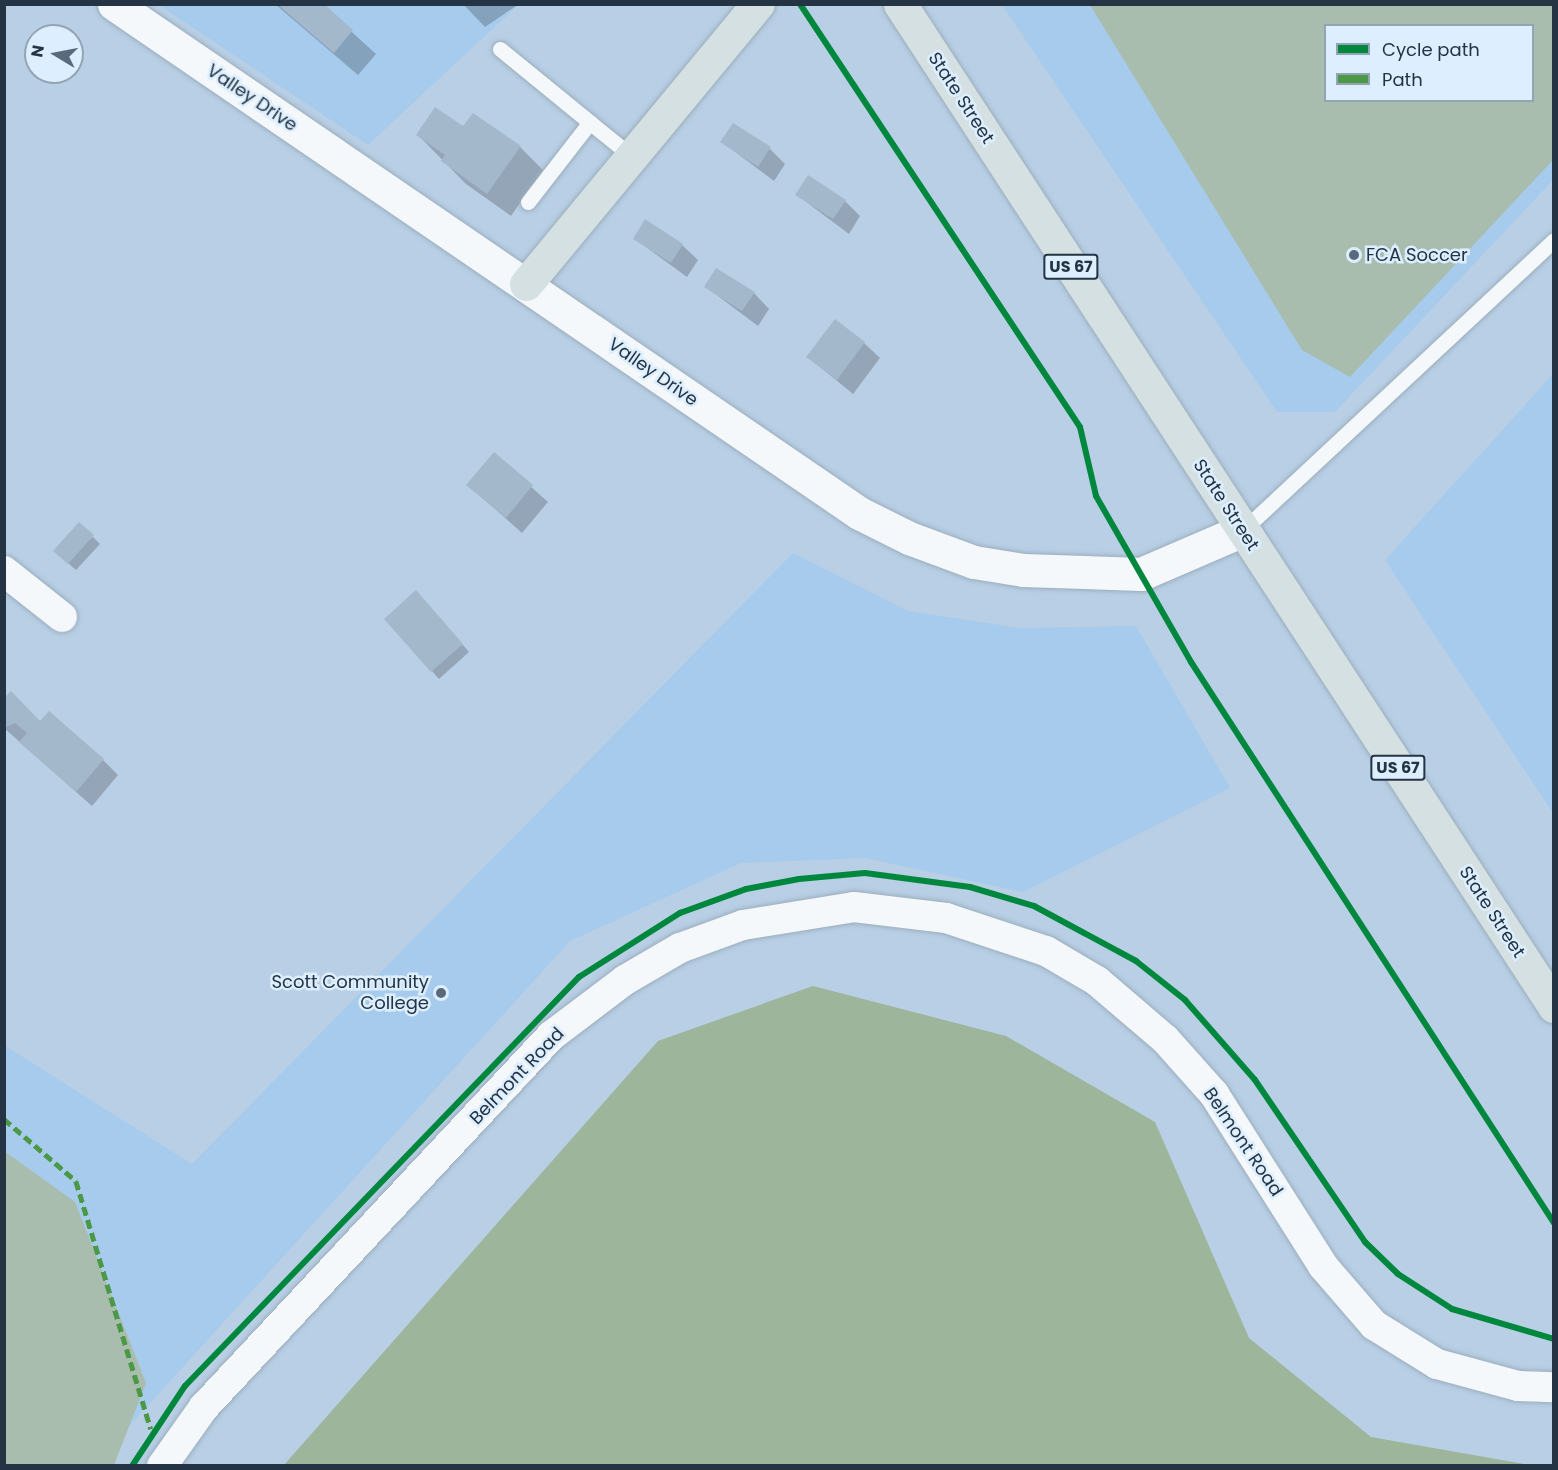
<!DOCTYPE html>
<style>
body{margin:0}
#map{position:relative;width:1558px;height:1470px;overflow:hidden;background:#b8cfe5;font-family:Poppins,sans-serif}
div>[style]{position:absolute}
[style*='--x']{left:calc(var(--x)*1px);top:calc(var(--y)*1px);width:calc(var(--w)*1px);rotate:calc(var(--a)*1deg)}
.built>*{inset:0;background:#a6cbec}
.green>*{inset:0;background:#a8bdad}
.forest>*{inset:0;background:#9cb59b}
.shadow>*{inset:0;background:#0003}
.building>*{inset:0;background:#a3b8cb}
.roads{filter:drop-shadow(0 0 2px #9caebe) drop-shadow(0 0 2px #9caebe)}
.service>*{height:15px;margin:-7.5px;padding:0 7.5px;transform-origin:7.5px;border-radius:7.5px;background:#f4f8fb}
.minor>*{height:30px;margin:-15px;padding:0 15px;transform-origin:15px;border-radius:15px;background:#f4f8fb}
.tertiary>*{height:33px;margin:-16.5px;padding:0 16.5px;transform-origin:16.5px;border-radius:16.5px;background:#f4f8fb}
.primary>*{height:33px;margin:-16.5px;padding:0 16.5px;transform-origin:16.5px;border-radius:16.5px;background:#d4e0e2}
.quiet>*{height:4.5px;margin-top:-2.25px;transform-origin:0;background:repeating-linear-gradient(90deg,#4b9846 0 9px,transparent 0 13.5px)}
.cycleway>*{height:6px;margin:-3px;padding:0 3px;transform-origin:3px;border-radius:3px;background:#00873e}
.dots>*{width:16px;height:16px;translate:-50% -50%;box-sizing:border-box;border:3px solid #ddeefe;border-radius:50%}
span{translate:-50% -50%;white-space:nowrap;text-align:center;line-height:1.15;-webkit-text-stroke:5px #ddeefe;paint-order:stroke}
.shield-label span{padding:2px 4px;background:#ddeefe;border:2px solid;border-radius:4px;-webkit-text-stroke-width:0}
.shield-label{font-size:16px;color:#243444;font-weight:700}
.street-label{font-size:18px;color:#243444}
.poi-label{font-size:18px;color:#243444}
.left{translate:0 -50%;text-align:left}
.right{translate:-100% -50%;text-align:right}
.frame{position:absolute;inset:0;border:6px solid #243444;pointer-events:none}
.legend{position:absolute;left:1324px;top:24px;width:210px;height:78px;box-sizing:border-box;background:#ddeefe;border:2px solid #93a4b4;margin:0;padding:8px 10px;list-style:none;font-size:18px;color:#243444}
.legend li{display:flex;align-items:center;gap:12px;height:30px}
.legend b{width:30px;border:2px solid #93a4b4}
.north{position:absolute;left:24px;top:24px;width:60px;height:60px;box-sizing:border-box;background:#ddeefe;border:2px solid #93a4b4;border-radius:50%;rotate:280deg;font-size:16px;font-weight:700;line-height:24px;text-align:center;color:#243444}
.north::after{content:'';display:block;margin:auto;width:21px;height:27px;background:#586a7c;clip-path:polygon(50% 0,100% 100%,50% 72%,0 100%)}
</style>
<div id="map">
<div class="built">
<div style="clip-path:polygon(159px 5px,518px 5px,368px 145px)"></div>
<div style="clip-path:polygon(evenodd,1002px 5px,1553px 5px,1553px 180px,1335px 412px,1277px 412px,1002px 5px,1326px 26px,1532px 26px,1532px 100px,1326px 100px,1326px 26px)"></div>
<div style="clip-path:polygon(1553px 374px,1553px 813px,1385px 560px)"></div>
<div style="clip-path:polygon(793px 553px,908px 611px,1020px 628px,1136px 626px,1230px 788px,1023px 892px,865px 858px,741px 863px,570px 941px,121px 1435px,5px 1465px,4px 1045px,192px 1164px)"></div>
</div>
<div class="green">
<div style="clip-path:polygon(evenodd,1090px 5px,1553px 5px,1553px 160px,1350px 377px,1302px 350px,1090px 5px,1326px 26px,1532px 26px,1532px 100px,1326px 100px,1326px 26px)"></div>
<div style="clip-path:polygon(4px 1151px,75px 1202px,146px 1383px,114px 1465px,5px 1465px)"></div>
</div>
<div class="forest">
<div style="clip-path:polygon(813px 986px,1006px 1036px,1155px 1122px,1249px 1338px,1371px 1437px,1531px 1465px,284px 1465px,658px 1041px)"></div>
</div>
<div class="shadow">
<div style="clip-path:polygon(275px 4px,321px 4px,376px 54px,358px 75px)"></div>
<div style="clip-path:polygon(463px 4px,519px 4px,485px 27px)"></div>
<div style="clip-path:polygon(418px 135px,520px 147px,543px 170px,511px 216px,466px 184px)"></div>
<div style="clip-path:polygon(722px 142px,770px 149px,785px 164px,774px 181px)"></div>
<div style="clip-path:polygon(797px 195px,845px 201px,860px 216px,849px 234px)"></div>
<div style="clip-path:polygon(635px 239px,682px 245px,698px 260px,687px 277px)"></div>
<div style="clip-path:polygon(706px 287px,754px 293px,769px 309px,758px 326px)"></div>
<div style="clip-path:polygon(864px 343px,880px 358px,853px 394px,808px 357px)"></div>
<div style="clip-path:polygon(494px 454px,548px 502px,522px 533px,468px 485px)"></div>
<div style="clip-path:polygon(93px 537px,100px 544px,76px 570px,62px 558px)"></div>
<div style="clip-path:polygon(423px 600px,469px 652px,439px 679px,386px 619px)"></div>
<div style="clip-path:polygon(4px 701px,103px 760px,118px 775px,92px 806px,4px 728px)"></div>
</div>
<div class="building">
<div style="clip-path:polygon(277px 4px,324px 4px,353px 30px,334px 53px)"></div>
<div style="clip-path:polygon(435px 107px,463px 126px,473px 113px,521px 146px,487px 194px,441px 161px,445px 155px,416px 135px)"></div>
<div style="clip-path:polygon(733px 123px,771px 147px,758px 167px,720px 142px)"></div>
<div style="clip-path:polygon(808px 175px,846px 200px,833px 219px,795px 195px)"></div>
<div style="clip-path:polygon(645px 219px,683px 244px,671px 263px,633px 239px)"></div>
<div style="clip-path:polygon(716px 268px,755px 292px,742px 311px,704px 287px)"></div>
<div style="clip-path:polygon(835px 319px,865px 342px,837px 380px,806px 357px)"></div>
<div style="clip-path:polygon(494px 452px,533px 485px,506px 518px,466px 485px)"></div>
<div style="clip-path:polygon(79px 522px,94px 535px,68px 564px,53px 551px)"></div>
<div style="clip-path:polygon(416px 590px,463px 644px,431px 672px,384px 619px)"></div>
<div style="clip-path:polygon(11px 691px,40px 721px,49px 711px,104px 759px,76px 792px,19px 742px,27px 733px,15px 723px,4px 728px,4px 698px)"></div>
</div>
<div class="roads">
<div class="service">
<div style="--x:500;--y:49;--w:168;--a:39.2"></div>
<div style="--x:528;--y:202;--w:101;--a:-52.2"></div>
<div style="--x:1243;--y:530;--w:425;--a:-43"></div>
</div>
<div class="minor">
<div style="--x:4;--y:571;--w:74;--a:38.4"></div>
<div style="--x:162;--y:1466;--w:72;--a:-54.6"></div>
<div style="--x:204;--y:1407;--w:508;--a:-46.91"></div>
<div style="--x:551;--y:1036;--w:93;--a:-37.1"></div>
<div style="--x:625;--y:980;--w:64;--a:-30.2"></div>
<div style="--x:680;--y:948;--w:67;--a:-20.1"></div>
<div style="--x:743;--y:925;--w:112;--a:-9.2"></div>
<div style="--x:854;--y:907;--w:93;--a:6.8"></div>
<div style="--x:946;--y:918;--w:105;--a:18.3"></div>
<div style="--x:1046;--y:951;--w:59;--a:30.5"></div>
<div style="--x:1097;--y:981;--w:89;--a:40.5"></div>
<div style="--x:1165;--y:1039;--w:74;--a:48.3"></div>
<div style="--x:1214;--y:1094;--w:204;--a:57.6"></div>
<div style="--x:1323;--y:1266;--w:78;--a:49.2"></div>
<div style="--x:1374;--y:1325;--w:74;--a:31.8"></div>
<div style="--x:1437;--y:1364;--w:84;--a:15.2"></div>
<div style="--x:1518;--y:1386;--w:36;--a:2"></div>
</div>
<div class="tertiary">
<div style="--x:114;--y:4;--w:902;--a:34.34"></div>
<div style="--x:859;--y:513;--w:56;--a:26.6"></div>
<div style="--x:909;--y:538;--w:69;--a:20.3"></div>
<div style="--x:974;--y:562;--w:50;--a:9.3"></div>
<div style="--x:1023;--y:570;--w:118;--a:1.9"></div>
<div style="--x:1141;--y:574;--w:111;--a:-23.3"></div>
</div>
<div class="primary">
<div style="--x:900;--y:4;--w:1197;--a:56.87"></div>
<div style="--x:526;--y:284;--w:364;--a:-50.4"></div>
</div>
</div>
<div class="quiet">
<div style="--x:4;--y:1119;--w:95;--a:40.7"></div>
<div style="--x:76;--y:1181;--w:259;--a:73.2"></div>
</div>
<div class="cycleway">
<div style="--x:800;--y:4;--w:507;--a:56.5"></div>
<div style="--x:1080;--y:427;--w:71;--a:76.9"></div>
<div style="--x:1096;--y:496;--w:191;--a:60.2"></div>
<div style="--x:1191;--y:662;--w:668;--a:57.09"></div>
<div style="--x:132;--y:1466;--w:96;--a:-56.5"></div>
<div style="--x:185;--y:1386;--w:568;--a:-46.07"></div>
<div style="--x:579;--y:977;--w:120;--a:-32.4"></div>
<div style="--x:680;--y:913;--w:70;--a:-20"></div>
<div style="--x:746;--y:889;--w:54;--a:-10.7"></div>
<div style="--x:799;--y:879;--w:66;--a:-5.2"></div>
<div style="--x:865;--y:873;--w:106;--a:7.6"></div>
<div style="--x:970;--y:887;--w:67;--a:16.5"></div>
<div style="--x:1034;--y:906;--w:116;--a:28.3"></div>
<div style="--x:1136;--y:961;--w:63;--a:38.5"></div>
<div style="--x:1185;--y:1000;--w:106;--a:48.8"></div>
<div style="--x:1255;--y:1080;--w:196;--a:55.8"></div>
<div style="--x:1365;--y:1242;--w:46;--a:44.1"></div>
<div style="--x:1398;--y:1274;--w:64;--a:32.9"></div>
<div style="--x:1452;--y:1309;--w:106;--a:16.4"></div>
</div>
<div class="dots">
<div style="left:1354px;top:255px;background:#586a7c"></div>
<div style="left:441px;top:993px;background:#586a7c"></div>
</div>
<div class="shield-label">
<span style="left:1071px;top:267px">US 67</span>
<span style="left:1398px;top:768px">US 67</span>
</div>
<div class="street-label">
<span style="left:252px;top:98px;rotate:34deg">Valley Drive</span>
<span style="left:961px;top:98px;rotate:57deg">State Street</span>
<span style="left:653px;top:372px;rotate:35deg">Valley Drive</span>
<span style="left:1226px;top:505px;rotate:57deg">State Street</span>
<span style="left:1492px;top:912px;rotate:57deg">State Street</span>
<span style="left:517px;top:1076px;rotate:-46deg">Belmont Road</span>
<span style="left:1243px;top:1142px;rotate:56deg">Belmont Road</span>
</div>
<div class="poi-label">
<span class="left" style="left:1366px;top:255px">FCA Soccer</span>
<span class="right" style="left:429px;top:993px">Scott Community<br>College</span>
</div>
<div class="frame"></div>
<ul class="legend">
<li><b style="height:8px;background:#00873e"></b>Cycle path</li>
<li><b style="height:8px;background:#4b9846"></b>Path</li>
</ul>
<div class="north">N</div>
</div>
